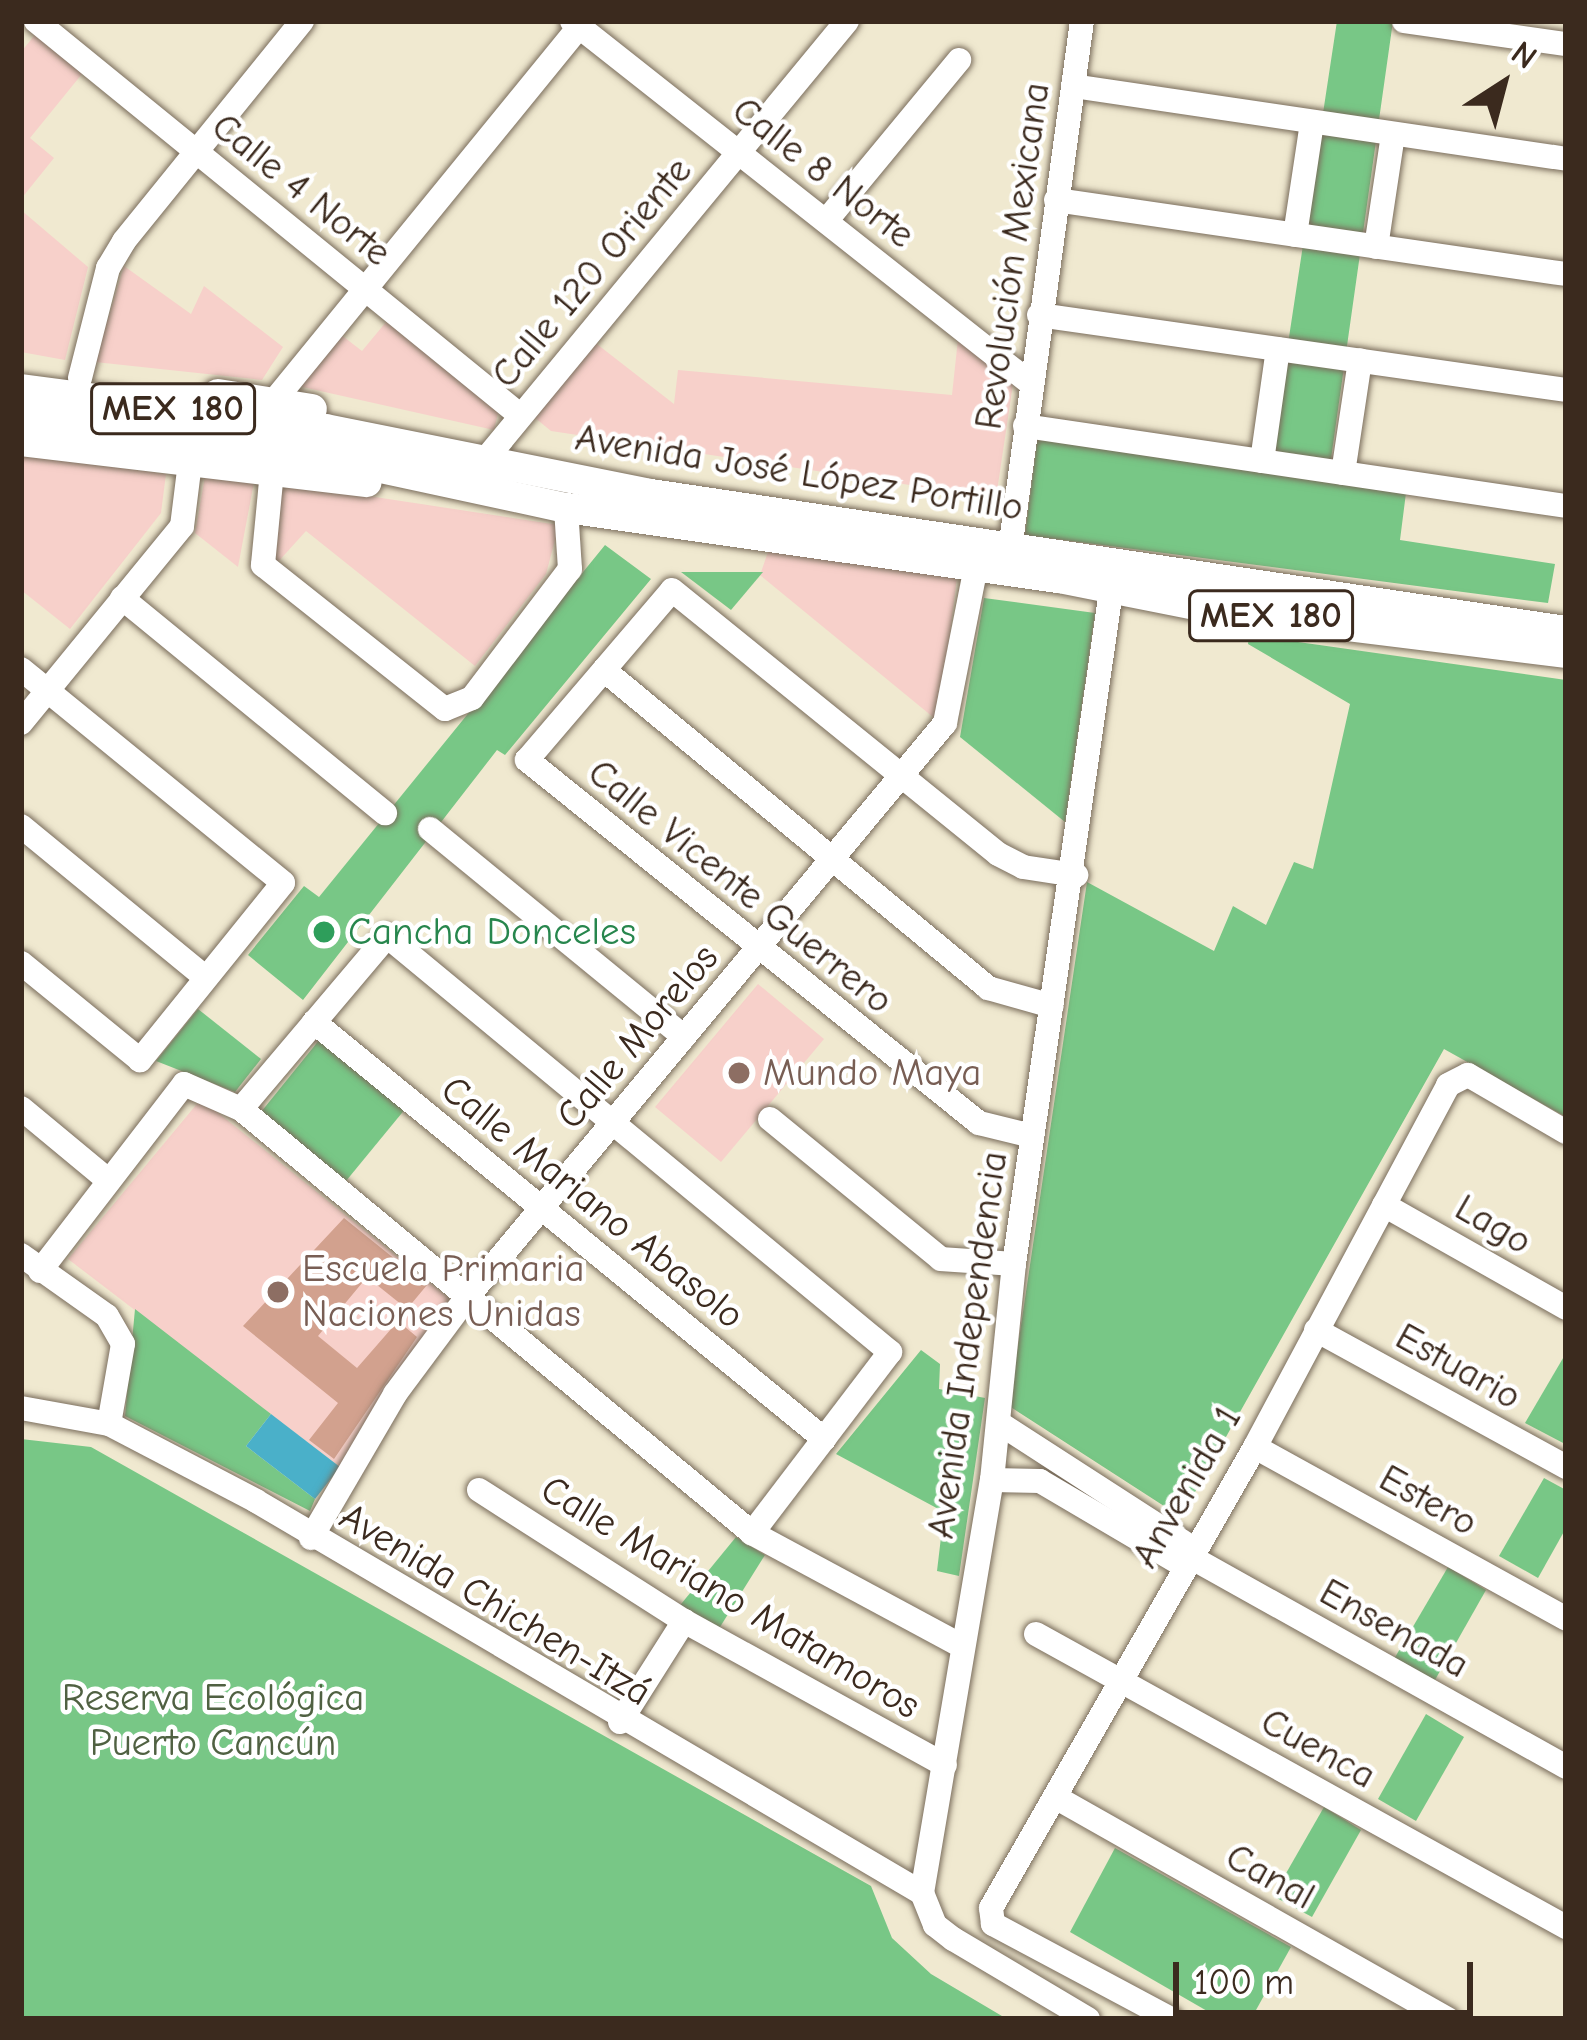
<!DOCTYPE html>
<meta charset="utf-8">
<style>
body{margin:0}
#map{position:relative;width:1587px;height:2040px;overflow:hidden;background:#f0e9d0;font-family:"Comic Neue",sans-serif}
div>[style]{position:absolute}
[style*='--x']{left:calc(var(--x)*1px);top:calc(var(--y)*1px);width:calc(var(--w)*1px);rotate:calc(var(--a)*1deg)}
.built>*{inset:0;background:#f7d0ca}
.green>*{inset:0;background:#78c786}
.water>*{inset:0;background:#4ab0c9}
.building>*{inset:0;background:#d2a18e}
.roads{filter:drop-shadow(0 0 3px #7a6d5c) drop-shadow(0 0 3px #7a6d5c)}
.minor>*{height:24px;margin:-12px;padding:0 12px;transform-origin:12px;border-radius:12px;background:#fff}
.major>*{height:30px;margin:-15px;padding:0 15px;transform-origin:15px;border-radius:15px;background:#fff}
.dots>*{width:33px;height:33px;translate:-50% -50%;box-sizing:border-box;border:6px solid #fff;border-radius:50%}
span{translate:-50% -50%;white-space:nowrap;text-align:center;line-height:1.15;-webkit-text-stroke:9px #fff;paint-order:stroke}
.shield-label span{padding:3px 9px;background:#fff;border:3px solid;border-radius:9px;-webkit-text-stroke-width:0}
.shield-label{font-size:36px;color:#3b2a1e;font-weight:700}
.street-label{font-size:39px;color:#3b2a1e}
.leisure-label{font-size:39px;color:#27864d}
.left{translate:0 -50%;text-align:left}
.education-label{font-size:39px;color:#785e54}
.park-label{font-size:39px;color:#506142}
.frame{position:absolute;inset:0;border:24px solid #3b2a1e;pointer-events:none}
.north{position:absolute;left:1443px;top:24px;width:120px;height:120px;-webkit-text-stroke:9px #fff;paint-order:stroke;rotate:36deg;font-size:33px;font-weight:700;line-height:48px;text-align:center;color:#3b2a1e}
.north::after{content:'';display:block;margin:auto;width:42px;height:54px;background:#3b2a1e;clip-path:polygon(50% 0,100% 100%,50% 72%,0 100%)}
.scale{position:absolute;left:1173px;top:1962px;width:300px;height:54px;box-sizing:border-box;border:6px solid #3b2a1e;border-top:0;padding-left:15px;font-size:36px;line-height:42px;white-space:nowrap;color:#3b2a1e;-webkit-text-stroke:9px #fff;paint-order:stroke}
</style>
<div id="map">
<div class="built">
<div style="clip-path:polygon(38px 31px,86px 69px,30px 138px,54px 158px,21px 199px,21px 52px)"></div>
<div style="clip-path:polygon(21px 210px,88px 267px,65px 360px,21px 352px)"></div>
<div style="clip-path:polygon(124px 266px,191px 314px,204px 286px,283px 347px,262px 380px,95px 362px)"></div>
<div style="clip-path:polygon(391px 316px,500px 405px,494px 430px,298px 386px,340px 334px,362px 351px)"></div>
<div style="clip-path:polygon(958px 339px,1013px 384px,996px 498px,551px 431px,534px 417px,593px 341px,674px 404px,678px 370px,952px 395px)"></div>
<div style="clip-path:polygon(21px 454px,166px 474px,161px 513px,70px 629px,21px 590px)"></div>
<div style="clip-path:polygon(205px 476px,254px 482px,238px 567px,195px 533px)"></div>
<div style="clip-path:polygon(283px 483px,559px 525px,546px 574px,475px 666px,306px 531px,277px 563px,272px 558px)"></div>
<div style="clip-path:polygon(768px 552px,957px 577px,939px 722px,760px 575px)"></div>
<div style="clip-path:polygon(758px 984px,824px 1039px,721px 1162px,655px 1107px)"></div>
<div style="clip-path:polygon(201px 1099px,466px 1312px,340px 1467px,68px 1259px)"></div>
</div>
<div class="green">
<div style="clip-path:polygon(1337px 21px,1393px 21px,1329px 473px,1407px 485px,1400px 540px,1555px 564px,1548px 603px,1025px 535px,1038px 435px,1269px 469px)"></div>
<div style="clip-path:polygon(605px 545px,651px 579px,505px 755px,497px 750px,303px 1000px,248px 955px,304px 886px,319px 897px)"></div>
<div style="clip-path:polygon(681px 572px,763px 572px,731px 610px)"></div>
<div style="clip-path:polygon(984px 598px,1095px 613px,1065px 822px,960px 737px)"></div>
<div style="clip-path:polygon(1249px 635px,1566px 680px,1566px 1117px,1444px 1049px,1181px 1517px,1009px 1406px,1087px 882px,1214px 951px,1233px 906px,1266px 925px,1294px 862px,1313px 869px,1350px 704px,1248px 644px)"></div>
<div style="clip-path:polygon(198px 1009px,261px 1059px,235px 1092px,156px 1061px)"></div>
<div style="clip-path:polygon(320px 1039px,406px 1108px,346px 1181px,261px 1112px)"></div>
<div style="clip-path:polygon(135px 1309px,271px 1414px,246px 1446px,315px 1499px,310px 1511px,125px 1416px)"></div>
<div style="clip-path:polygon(921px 1350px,940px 1364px,939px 1389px,985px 1398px,959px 1576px,937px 1571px,944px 1512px,836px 1454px)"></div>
<div style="clip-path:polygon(1566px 1353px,1566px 1443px,1565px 1444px,1525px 1423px)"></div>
<div style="clip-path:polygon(21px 1439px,91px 1447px,871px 1886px,892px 1938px,931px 1974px,1007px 2019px,21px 2019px)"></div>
<div style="clip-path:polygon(1544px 1478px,1566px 1490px,1566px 1528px,1538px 1578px,1499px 1556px)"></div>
<div style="clip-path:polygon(736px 1537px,765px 1555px,715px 1635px,677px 1609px)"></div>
<div style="clip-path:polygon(1448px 1567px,1486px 1590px,1435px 1680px,1394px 1659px)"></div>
<div style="clip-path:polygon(1426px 1714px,1464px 1737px,1416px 1821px,1378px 1799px)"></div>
<div style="clip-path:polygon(1324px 1807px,1361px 1830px,1312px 1917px,1273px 1896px)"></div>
<div style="clip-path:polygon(1115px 1848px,1291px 1947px,1251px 2019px,1221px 2019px,1070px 1932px)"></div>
</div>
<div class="water">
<div style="clip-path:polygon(271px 1414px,340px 1467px,315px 1499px,246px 1446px)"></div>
</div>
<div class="building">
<div style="clip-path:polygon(344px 1218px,427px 1285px,407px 1309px,367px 1277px,318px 1336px,357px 1368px,398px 1321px,417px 1337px,334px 1459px,309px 1440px,338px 1403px,243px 1326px)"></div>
</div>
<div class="roads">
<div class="minor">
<div style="--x:36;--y:21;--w:625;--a:39.16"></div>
<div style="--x:572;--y:21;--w:582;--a:38.31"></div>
<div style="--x:1404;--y:21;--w:164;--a:8.1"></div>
<div style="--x:1073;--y:86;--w:498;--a:8.4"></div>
<div style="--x:1056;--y:200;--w:515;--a:8.26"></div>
<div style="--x:826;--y:221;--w:209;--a:-50.4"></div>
<div style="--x:1295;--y:235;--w:114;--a:-81.4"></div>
<div style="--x:1376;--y:247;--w:114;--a:-81.4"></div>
<div style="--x:1039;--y:315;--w:532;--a:8.1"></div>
<div style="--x:80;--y:378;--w:114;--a:-75.7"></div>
<div style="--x:108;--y:268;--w:31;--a:-59"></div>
<div style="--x:124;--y:241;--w:283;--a:-51"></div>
<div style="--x:274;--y:401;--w:490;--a:-50.8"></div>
<div style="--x:1025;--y:426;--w:547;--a:8.41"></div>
<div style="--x:485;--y:460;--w:569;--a:-50.49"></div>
<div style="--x:1262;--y:461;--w:113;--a:-81.9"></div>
<div style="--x:272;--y:471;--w:94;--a:95.5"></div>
<div style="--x:263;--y:565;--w:232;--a:38.4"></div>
<div style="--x:445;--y:709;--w:29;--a:-22"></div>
<div style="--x:472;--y:698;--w:162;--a:-52.8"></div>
<div style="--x:570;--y:569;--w:61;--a:-93.8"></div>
<div style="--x:1343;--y:473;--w:114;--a:-81.4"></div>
<div style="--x:1008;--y:564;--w:548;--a:-82.24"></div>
<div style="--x:122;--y:598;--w:340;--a:39.3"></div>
<div style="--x:21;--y:669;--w:338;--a:39.2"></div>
<div style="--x:283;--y:883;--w:228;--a:128.9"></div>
<div style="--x:140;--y:1060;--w:154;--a:-140.8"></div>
<div style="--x:604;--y:670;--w:499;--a:39.6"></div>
<div style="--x:988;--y:988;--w:66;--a:15.7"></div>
<div style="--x:21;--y:723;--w:254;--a:-50.7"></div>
<div style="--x:182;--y:526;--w:64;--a:-82.8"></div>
<div style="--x:21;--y:826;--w:239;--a:39.4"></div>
<div style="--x:430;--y:829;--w:328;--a:39.3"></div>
<div style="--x:314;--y:1022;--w:659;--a:39.27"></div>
<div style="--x:21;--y:1108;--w:114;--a:39.7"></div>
<div style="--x:241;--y:1109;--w:226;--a:-49.8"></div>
<div style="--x:387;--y:936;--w:653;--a:39.59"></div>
<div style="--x:890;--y:1352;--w:228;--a:127.3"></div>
<div style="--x:770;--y:1119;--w:221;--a:39.3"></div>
<div style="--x:941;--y:1259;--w:73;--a:3.9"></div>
<div style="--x:1032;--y:1136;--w:55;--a:-166.2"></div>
<div style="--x:979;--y:1123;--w:580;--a:-141.23"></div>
<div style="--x:527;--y:760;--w:223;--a:-49.5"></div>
<div style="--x:672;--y:590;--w:419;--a:39"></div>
<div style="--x:998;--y:854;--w:28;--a:27"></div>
<div style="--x:1023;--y:867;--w:54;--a:8.6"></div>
<div style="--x:1384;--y:1205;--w:209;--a:29.5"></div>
<div style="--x:21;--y:1255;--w:105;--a:35.3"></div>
<div style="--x:107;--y:1316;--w:32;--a:60"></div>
<div style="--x:123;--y:1344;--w:81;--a:99.9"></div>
<div style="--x:40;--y:1271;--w:236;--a:-52.4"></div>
<div style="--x:184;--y:1084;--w:62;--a:23.7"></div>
<div style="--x:241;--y:1109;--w:664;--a:39.68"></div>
<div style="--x:752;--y:1533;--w:236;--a:28.3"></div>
<div style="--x:1316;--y:1330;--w:285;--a:28.7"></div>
<div style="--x:21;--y:1408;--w:89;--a:10.3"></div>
<div style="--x:109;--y:1424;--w:166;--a:27.6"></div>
<div style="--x:256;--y:1501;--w:773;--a:30.48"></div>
<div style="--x:999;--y:1423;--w:229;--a:32.9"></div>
<div style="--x:1255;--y:1447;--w:355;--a:28.9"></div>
<div style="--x:992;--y:1480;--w:48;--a:1.2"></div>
<div style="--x:1040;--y:1481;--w:164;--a:30.5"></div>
<div style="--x:479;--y:1490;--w:243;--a:32.6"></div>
<div style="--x:684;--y:1621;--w:298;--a:28.9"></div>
<div style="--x:311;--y:1538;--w:167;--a:-59.7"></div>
<div style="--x:395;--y:1394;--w:116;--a:-53.4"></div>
<div style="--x:464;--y:1301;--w:752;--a:-50.23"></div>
<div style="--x:945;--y:723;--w:174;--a:-78.8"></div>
<div style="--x:1187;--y:1555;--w:434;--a:29.2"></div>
<div style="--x:1036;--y:1634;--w:606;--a:28.94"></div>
<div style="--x:620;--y:1722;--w:120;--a:-57.6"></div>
<div style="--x:1057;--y:1798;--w:449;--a:29.5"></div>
<div style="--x:1088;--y:2019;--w:157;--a:-149.3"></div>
<div style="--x:953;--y:1939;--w:23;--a:-142"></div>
<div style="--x:935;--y:1925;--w:35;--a:-112"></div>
<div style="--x:922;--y:1893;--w:419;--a:-80.4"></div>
<div style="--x:992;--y:1480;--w:217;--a:-84.2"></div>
<div style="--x:1014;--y:1264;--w:680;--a:-81.8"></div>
<div style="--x:1171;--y:2019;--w:202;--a:-151.9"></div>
<div style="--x:993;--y:1924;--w:16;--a:-97"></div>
<div style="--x:991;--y:1908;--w:531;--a:-60.2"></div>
<div style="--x:1255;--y:1447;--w:410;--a:-61.9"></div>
<div style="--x:1448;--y:1085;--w:22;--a:-27"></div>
<div style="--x:1468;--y:1075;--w:113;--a:30.2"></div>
</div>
<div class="major">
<div style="--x:21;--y:389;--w:307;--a:7.5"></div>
<div style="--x:325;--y:429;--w:332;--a:11.3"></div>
<div style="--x:651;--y:494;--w:925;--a:8.52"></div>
<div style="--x:218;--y:394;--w:95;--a:9.1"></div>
<div style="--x:21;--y:414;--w:303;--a:7.8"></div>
<div style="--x:321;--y:455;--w:251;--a:12.2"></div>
<div style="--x:566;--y:508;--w:498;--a:8.1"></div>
<div style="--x:1059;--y:578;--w:169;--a:11.2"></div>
<div style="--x:1225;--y:611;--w:344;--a:7"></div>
<div style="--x:21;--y:441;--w:348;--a:6.8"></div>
</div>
</div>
<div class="dots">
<div style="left:324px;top:932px;background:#2e9e5b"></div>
<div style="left:739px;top:1073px;background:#8d6e63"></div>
<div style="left:278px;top:1292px;background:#8d6e63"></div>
</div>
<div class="shield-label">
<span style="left:173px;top:409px">MEX 180</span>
<span style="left:1271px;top:616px">MEX 180</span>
</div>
<div class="street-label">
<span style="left:823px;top:173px;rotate:38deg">Calle 8 Norte</span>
<span style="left:301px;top:190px;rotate:39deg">Calle 4 Norte</span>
<span style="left:1013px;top:256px;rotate:-82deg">Revolución Mexicana</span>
<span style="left:592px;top:273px;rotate:-50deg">Calle 120 Oriente</span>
<span style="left:799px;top:473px;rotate:9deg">Avenida José López Portillo</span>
<span style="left:740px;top:887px;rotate:39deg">Calle Vicente Guerrero</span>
<span style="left:638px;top:1037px;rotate:-50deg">Calle Morelos</span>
<span style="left:592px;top:1203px;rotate:39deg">Calle Mariano Abasolo</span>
<span style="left:1493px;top:1225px;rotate:30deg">Lago</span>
<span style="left:968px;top:1345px;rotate:-82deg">Avenida Independencia</span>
<span style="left:1458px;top:1367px;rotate:29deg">Estuario</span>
<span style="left:1187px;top:1487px;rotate:-60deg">Anvenida 1</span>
<span style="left:1428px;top:1501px;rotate:29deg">Estero</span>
<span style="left:730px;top:1598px;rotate:31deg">Calle Mariano Matamoros</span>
<span style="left:495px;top:1605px;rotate:31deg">Avenida Chichen-Itzá</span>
<span style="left:1394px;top:1629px;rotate:29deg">Ensenada</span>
<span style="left:1318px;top:1749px;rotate:29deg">Cuenca</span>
<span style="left:1270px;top:1877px;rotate:29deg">Canal</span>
</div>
<div class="leisure-label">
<span class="left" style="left:348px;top:932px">Cancha Donceles</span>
</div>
<div class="education-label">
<span class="left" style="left:763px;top:1073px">Mundo Maya</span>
<span class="left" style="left:302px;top:1292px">Escuela Primaria<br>Naciones Unidas</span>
</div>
<div class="park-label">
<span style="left:213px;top:1721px">Reserva Ecológica<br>Puerto Cancún</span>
</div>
<div class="frame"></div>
<div class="north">N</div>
<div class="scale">100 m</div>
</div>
